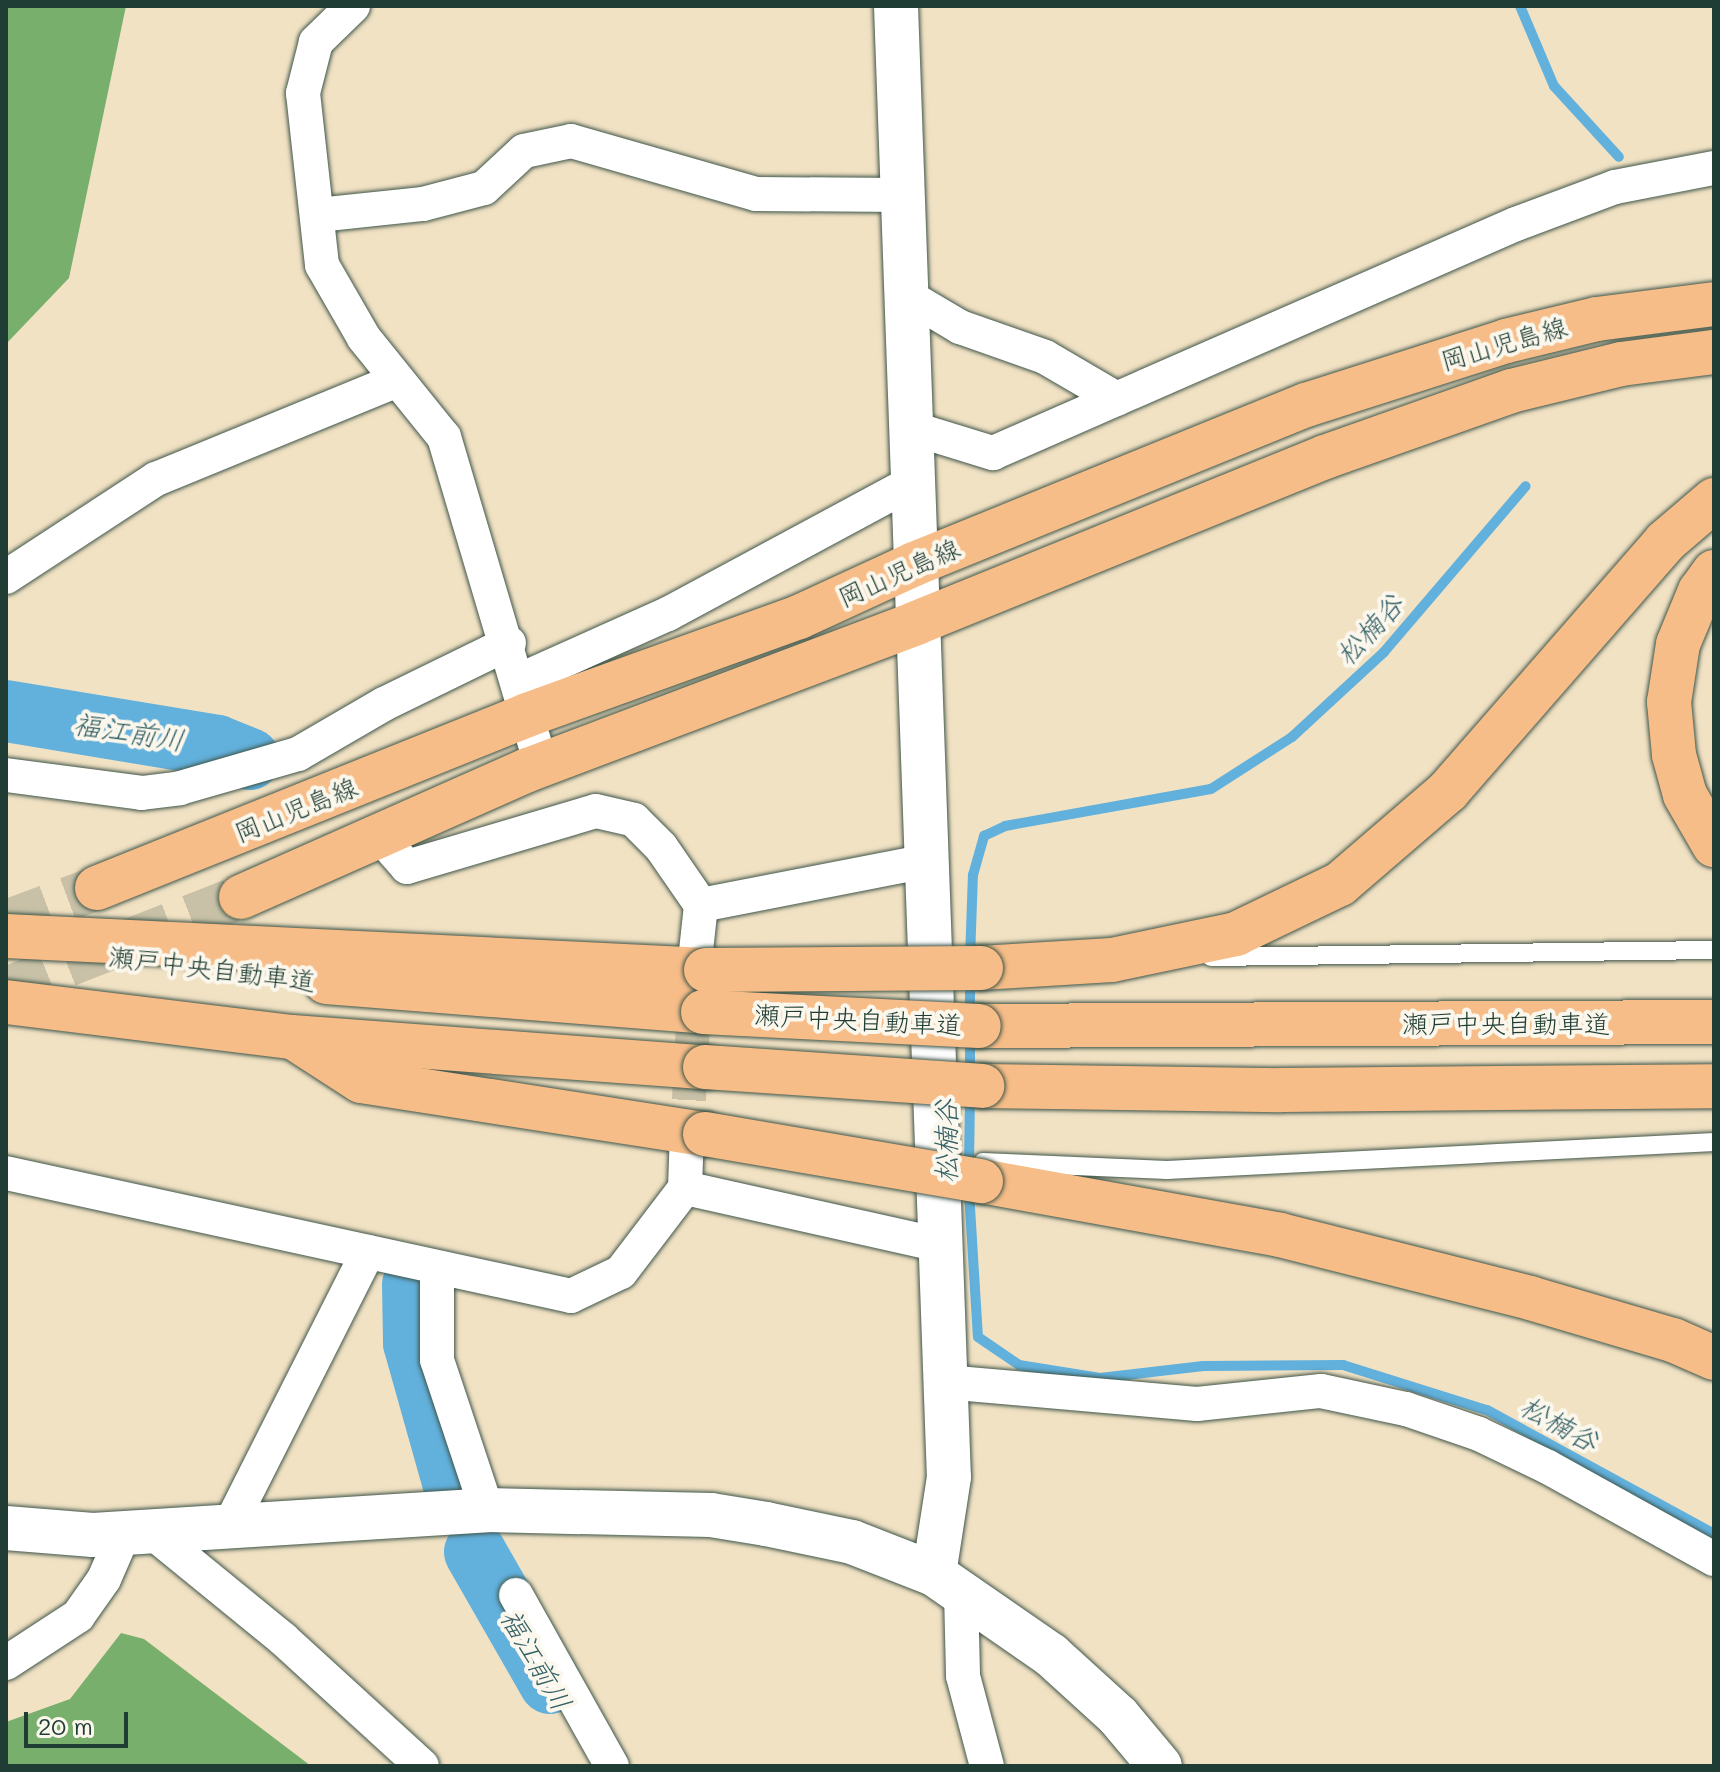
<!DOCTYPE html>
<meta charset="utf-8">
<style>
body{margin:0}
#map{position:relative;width:1720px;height:1772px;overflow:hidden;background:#f2e2c4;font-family:Mali,"Klee One",sans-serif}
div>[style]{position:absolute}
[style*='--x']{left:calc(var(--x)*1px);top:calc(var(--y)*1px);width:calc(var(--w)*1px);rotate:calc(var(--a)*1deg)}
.forest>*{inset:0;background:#78af6c}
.stream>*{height:10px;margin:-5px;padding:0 5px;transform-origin:5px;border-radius:5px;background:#62b0dc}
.river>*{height:62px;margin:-31px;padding:0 31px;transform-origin:31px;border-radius:31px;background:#62b0dc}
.minor-tunnel>*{height:34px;margin-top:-17px;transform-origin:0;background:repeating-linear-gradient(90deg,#c8c1a7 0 34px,transparent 0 51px)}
.primary-tunnel>*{height:44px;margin-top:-22px;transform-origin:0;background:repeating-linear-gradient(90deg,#c8c1a7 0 44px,transparent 0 66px)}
.roads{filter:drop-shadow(0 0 2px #3f564a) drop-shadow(0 0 2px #3f564a)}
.service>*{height:18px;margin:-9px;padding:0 9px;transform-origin:9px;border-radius:9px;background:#fff}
.minor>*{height:34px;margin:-17px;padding:0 17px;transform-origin:17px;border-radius:17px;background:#fff}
.tertiary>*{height:44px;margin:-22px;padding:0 22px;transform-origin:22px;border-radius:22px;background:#fff}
.primary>*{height:44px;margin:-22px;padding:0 22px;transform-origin:22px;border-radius:22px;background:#f7bd88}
.motorway>*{height:44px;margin:-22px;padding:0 22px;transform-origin:22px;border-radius:22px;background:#f7bd88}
.bridges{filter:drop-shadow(0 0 2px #3f564a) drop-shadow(0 0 2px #3f564a)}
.motorway-bridge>*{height:44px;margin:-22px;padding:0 22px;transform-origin:22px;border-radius:22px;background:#f7bd88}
span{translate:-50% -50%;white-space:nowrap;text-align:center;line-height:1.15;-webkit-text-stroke:8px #fbf7ec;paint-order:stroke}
.street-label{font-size:26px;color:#1f3d34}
.water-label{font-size:28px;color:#336066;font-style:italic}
.frame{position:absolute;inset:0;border:8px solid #1f3d34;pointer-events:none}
.scale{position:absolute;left:24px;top:1712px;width:104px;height:36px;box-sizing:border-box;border:4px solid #1f3d34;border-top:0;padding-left:10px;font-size:24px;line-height:28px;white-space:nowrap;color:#1f3d34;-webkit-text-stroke:6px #fbf7ec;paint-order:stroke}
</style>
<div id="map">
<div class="forest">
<div style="clip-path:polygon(6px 6px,126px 6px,69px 278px,6px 344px)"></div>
<div style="clip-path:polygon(121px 1633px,144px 1639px,311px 1766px,6px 1766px,6px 1722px,70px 1699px)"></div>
</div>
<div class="stream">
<div style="--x:1520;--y:6;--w:87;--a:67"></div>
<div style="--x:1554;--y:86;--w:96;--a:47.5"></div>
<div style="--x:970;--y:959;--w:84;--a:-88"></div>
<div style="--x:973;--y:875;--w:41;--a:-74.2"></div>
<div style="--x:984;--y:836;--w:23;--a:-25"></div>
<div style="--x:1005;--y:826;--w:209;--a:-10.2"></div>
<div style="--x:1211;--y:789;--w:96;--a:-32.7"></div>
<div style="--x:1292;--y:737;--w:125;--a:-42.7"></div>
<div style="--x:1384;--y:652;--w:218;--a:-49.5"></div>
<div style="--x:970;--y:1015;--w:36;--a:-90"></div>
<div style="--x:970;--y:1075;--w:40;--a:-90"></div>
<div style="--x:969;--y:1167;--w:72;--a:-89.2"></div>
<div style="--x:969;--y:1191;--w:146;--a:86.5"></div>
<div style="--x:978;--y:1337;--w:50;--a:34.3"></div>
<div style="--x:1019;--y:1365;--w:82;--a:9.1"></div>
<div style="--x:1100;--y:1378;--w:104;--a:-6.6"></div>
<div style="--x:1203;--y:1366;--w:140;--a:-0.4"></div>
<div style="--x:1343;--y:1365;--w:151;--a:17.4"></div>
<div style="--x:1487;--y:1410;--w:259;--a:28.6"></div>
</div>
<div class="river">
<div style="--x:6;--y:711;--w:214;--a:9.4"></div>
<div style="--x:217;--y:746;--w:35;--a:22"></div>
<div style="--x:413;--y:1284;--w:59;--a:89"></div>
<div style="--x:414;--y:1343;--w:152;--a:74.3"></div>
<div style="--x:475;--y:1552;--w:151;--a:60.2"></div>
</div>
<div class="minor-tunnel">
<div style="--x:686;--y:1151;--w:163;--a:-86.8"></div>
</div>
<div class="primary-tunnel">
<div style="--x:6;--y:922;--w:97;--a:-20.5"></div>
<div style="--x:6;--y:989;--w:252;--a:-21.4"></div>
</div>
<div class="roads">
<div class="service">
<div style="--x:1211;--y:957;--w:503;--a:-0.8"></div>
<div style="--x:983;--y:1162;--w:184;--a:2.5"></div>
<div style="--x:1167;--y:1170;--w:548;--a:-2.93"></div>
</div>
<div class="minor">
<div style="--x:353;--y:6;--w:52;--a:135.8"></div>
<div style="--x:316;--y:42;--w:53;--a:104.3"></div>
<div style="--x:303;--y:93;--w:173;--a:83.7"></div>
<div style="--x:322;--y:265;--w:84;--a:60.1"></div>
<div style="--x:364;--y:338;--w:127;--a:51.1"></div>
<div style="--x:444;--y:437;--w:342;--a:73.5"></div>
<div style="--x:318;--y:215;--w:106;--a:-6"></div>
<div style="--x:423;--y:204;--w:63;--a:-14.7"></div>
<div style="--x:484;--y:188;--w:54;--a:-42.8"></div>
<div style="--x:524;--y:151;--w:48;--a:-12"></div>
<div style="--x:571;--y:141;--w:192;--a:16"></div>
<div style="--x:756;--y:194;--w:146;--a:0.4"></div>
<div style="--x:906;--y:295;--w:63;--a:30.7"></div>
<div style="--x:960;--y:327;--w:90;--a:19.4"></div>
<div style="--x:1045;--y:357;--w:83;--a:30.3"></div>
<div style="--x:911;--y:428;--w:86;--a:17"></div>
<div style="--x:993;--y:453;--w:571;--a:-23.65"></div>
<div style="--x:1516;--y:224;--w:106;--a:-20.5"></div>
<div style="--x:1615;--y:187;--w:101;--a:-10.9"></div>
<div style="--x:6;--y:577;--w:179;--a:-33.2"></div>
<div style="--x:156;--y:479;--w:258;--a:-22.3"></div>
<div style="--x:518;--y:681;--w:164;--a:-24.1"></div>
<div style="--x:668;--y:614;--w:276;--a:-28.3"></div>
<div style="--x:6;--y:775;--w:137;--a:7.5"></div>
<div style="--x:142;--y:793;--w:38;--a:-7"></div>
<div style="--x:180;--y:788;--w:123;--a:-16.1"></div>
<div style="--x:298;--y:754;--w:99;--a:-30.2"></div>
<div style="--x:384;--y:704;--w:139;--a:-26"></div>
<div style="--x:380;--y:836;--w:41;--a:48.9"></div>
<div style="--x:407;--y:867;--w:197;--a:-16.5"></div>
<div style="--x:596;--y:811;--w:39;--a:13"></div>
<div style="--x:634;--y:820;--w:38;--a:45"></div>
<div style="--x:661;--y:847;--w:70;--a:55.4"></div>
<div style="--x:701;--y:905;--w:46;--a:96.2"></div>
<div style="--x:701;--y:905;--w:231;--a:-11"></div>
<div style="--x:6;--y:1173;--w:578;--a:12.28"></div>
<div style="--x:571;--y:1296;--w:55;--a:-25.6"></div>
<div style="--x:621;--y:1272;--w:106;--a:-52.7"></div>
<div style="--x:685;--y:1188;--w:37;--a:-88"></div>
<div style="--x:685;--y:1188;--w:262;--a:12.6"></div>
<div style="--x:437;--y:1269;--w:91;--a:90"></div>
<div style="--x:437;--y:1360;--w:158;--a:71.6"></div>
<div style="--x:945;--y:1382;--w:253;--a:5"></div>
<div style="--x:1197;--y:1404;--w:125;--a:-6"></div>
<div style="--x:1321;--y:1391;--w:87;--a:12"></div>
<div style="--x:1406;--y:1409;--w:77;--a:18.9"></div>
<div style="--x:1479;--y:1434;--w:76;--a:25.6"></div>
<div style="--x:1548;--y:1467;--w:190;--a:29"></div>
<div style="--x:229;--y:1527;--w:308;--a:-63.2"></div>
<div style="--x:152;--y:1532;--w:169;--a:39.2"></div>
<div style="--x:283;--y:1639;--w:188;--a:42.4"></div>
<div style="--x:961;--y:1592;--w:84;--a:88.6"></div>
<div style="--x:963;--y:1676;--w:93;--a:75.1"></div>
<div style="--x:516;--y:1595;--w:196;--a:60.7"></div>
<div style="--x:6;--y:1663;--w:86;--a:-33.1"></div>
<div style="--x:78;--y:1616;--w:45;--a:-54.9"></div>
<div style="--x:104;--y:1579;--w:50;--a:-66.5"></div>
</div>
<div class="tertiary">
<div style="--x:896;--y:6;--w:1472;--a:87.94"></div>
<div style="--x:949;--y:1477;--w:98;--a:98.8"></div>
<div style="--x:6;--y:1528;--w:87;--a:4.6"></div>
<div style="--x:93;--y:1535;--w:395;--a:-3.6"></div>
<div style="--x:487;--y:1510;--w:224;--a:1.3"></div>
<div style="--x:711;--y:1515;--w:56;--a:9.3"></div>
<div style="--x:766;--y:1524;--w:88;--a:11.8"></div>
<div style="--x:852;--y:1542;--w:88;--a:21.3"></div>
<div style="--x:934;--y:1574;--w:142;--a:34.7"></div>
<div style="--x:1051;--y:1655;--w:91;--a:42.3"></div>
<div style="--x:1118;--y:1716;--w:65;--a:50"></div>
</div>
<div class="primary">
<div style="--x:97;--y:888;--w:463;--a:-21.9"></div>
<div style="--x:527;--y:715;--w:289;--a:-19.8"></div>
<div style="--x:799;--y:617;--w:127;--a:-24.7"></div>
<div style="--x:914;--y:564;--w:423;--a:-22.1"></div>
<div style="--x:1306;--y:405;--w:210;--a:-17.7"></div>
<div style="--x:1506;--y:341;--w:94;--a:-13.6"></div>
<div style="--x:1597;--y:319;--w:118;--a:-7.3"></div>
<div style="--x:241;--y:897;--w:314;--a:-23.9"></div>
<div style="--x:528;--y:770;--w:415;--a:-20.7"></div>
<div style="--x:916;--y:623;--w:441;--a:-22.1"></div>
<div style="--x:1325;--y:457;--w:197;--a:-19.5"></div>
<div style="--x:1511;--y:391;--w:113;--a:-13.8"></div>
<div style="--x:1621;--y:364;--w:94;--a:-7.4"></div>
</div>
<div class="motorway">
<div style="--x:1714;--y:572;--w:24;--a:126"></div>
<div style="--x:1700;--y:591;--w:57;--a:112.5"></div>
<div style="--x:1678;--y:644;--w:59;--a:98.8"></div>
<div style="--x:1669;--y:702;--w:53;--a:84.6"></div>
<div style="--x:1674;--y:755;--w:41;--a:74.6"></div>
<div style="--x:1685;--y:795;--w:58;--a:59.9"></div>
<div style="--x:6;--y:936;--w:701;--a:2.78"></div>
<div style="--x:981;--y:968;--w:131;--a:-3.5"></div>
<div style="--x:1112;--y:960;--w:127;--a:-11.8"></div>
<div style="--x:1236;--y:934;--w:115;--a:-25.7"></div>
<div style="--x:1340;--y:884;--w:143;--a:-40.7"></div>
<div style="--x:1448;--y:791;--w:330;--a:-48.9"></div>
<div style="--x:1665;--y:542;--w:65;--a:-40.6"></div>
<div style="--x:326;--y:982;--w:378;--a:4.5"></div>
<div style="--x:6;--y:1002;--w:288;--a:7"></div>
<div style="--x:292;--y:1037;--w:414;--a:4.2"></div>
<div style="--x:979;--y:1026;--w:735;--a:-0.31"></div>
<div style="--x:296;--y:1039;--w:77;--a:32.9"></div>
<div style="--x:361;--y:1081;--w:348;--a:8.8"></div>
<div style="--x:982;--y:1086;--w:299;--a:0.8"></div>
<div style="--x:1281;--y:1090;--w:433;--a:-0.5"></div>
<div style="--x:981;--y:1181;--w:304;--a:10.2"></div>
<div style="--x:1280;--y:1235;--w:258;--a:14.1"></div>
<div style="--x:1530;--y:1298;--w:149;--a:16.4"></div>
<div style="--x:1673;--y:1340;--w:45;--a:23.7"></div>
</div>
</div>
<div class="bridges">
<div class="motorway-bridge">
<div style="--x:706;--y:970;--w:275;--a:-0.4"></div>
<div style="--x:703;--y:1012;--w:276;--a:2.9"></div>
<div style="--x:705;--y:1067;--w:278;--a:3.9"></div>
<div style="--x:705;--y:1134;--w:280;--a:9.7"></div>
</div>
</div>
<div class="street-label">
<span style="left:1504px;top:344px;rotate:-16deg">岡山児島線</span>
<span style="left:899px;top:573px;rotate:-24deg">岡山児島線</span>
<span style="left:296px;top:810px;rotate:-22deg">岡山児島線</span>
<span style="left:212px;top:969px;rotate:7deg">瀬戸中央自動車道</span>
<span style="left:858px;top:1020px;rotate:3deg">瀬戸中央自動車道</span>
<span style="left:1506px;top:1024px">瀬戸中央自動車道</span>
</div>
<div class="water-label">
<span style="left:1369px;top:629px;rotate:-47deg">松楠谷</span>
<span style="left:129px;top:731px;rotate:9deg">福江前川</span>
<span style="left:945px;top:1141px;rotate:-90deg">松楠谷</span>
<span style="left:1560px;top:1423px;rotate:29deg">松楠谷</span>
<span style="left:537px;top:1659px;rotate:60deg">福江前川</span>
</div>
<div class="frame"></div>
<div class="scale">20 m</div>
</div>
